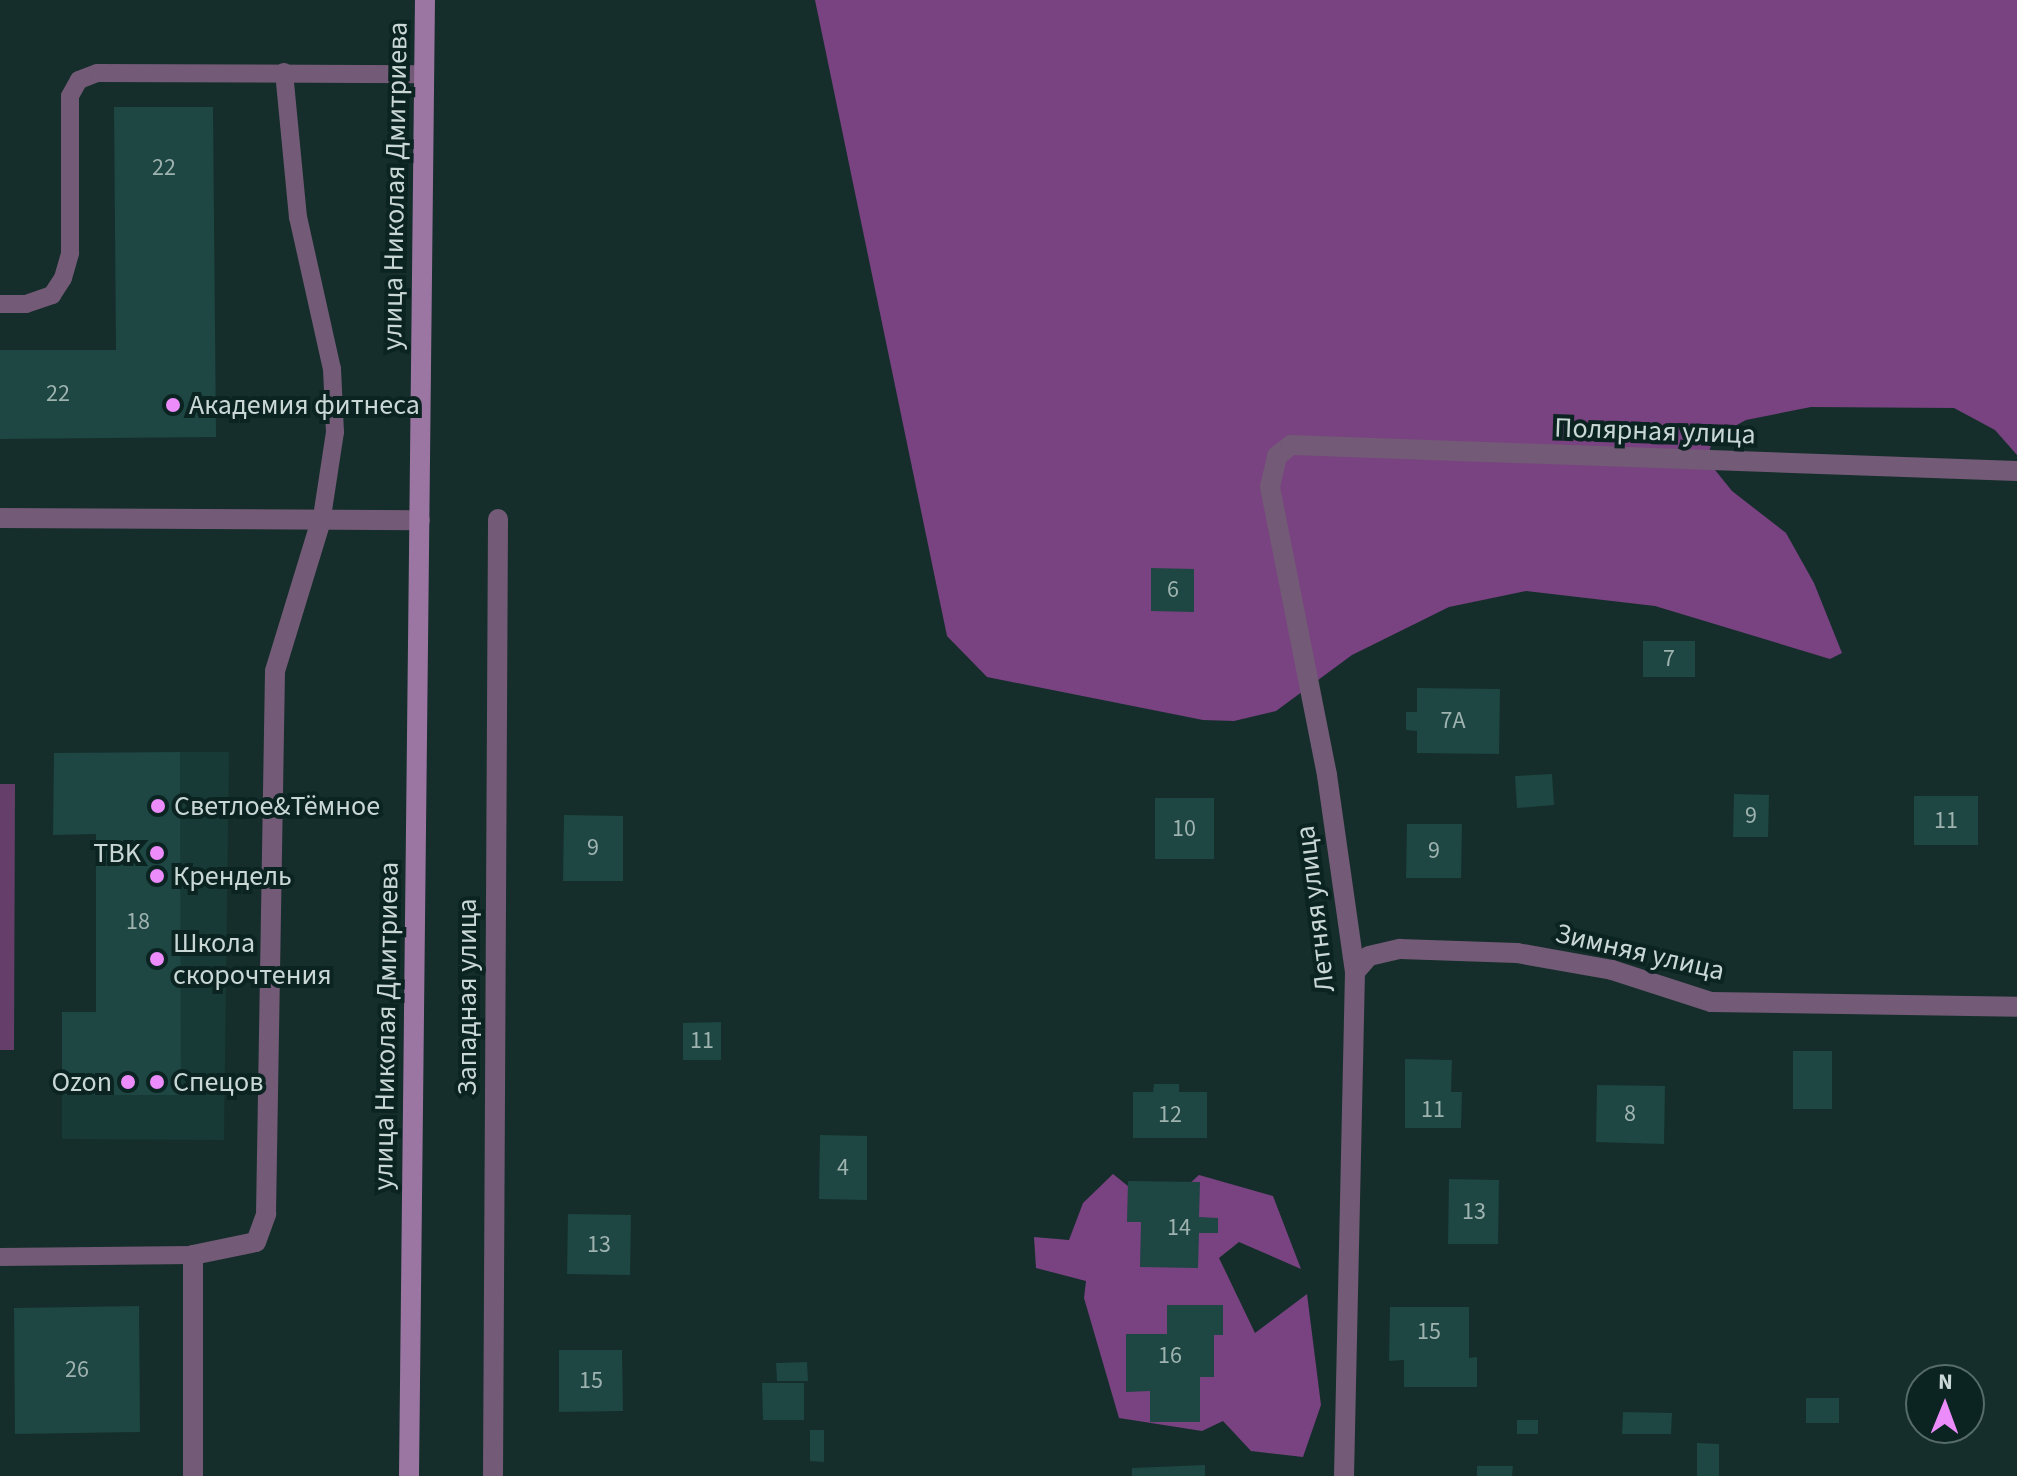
<!DOCTYPE html>
<meta charset="utf-8">
<style>
body{margin:0}
#map{position:relative;width:2017px;height:1476px;overflow:hidden;background:#152e2b;font-family:"Source Sans 3",sans-serif}
div>[style]{position:absolute}
[style*='--x']{left:calc(var(--x)*1px);top:calc(var(--y)*1px);width:calc(var(--w)*1px);rotate:calc(var(--a)*1deg)}
.built>*{inset:0;background:#173a36}
.green>*{inset:0;background:#653f6a}
.forest>*{inset:0;background:#794281}
.building>*{inset:0;background:#1e4642}
.lane>*{height:18px;margin:-9px;padding:0 9px;transform-origin:9px;border-radius:9px;background:#735a76}
.street>*{height:20px;margin:-10px;padding:0 10px;transform-origin:10px;border-radius:10px;background:#735a76}
.secondary>*{height:20px;margin:-10px;padding:0 10px;transform-origin:10px;border-radius:10px;background:#9c76a2}
.dots>*{width:22px;height:22px;translate:-50% -50%;box-sizing:border-box;border:4px solid #0b2422;border-radius:50%}
span{translate:-50% -50%;white-space:nowrap;text-align:center;line-height:1.15;-webkit-text-stroke:8px #0b2422;paint-order:stroke}
.number-label{font-size:24px;color:#9eb3b0}
.number-label span{-webkit-text-stroke-width:0}
.street-label{font-size:28px;color:#c9d7d5}
.poi-label{font-size:28px;color:#c9d7d5}
.left{translate:0 -50%;text-align:left}
.right{translate:-100% -50%;text-align:right}
.north{position:absolute;left:1905px;top:1364px;width:80px;height:80px;box-sizing:border-box;background:#0b2422;border:2px solid #576c6a;border-radius:50%;rotate:1deg;font-size:22px;font-weight:700;line-height:32px;text-align:center;color:#c9d7d5}
.north::after{content:'';display:block;margin:auto;width:28px;height:36px;background:#ec8cfb;clip-path:polygon(50% 0,100% 100%,50% 72%,0 100%)}
</style>
<div id="map">
<div class="built">
<div style="clip-path:polygon(180px 752px,229px 752px,224px 1140px,62px 1139px,62px 1095px,180px 1095px)"></div>
</div>
<div class="green">
<div style="clip-path:polygon(0 784px,15px 784px,14px 1050px,0 1050px)"></div>
</div>
<div class="forest">
<div style="clip-path:polygon(815px 0,2017px 0,2017px 455px,1995px 430px,1954px 408px,1811px 407px,1746px 420px,1713px 438px,1707px 460px,1732px 491px,1786px 533px,1814px 583px,1842px 653px,1830px 659px,1655px 606px,1526px 591px,1449px 607px,1352px 655px,1276px 711px,1234px 721px,1203px 720px,987px 677px,947px 636px)"></div>
<div style="clip-path:polygon(1113px 1174px,1159px 1211px,1199px 1175px,1273px 1196px,1301px 1269px,1239px 1242px,1219px 1258px,1255px 1333px,1307px 1294px,1321px 1405px,1303px 1457px,1251px 1451px,1223px 1421px,1202px 1431px,1119px 1418px,1084px 1298px,1086px 1281px,1036px 1268px,1034px 1237px,1069px 1240px,1083px 1203px)"></div>
</div>
<div class="building">
<div style="clip-path:polygon(114px 107px,213px 107px,216px 437px,0 439px,0 350px,116px 350px)"></div>
<div style="clip-path:polygon(1151px 568px,1194px 569px,1194px 612px,1151px 611px)"></div>
<div style="clip-path:polygon(1643px 641px,1695px 641px,1695px 677px,1643px 677px)"></div>
<div style="clip-path:polygon(1417px 688px,1500px 689px,1499px 754px,1417px 753px,1417px 731px,1406px 730px,1406px 712px,1417px 712px)"></div>
<div style="clip-path:polygon(180px 752px,181px 1095px,62px 1095px,62px 1012px,96px 1012px,96px 834px,53px 835px,54px 753px)"></div>
<div style="clip-path:polygon(1552px 774px,1554px 805px,1517px 808px,1515px 776px)"></div>
<div style="clip-path:polygon(1734px 794px,1769px 795px,1768px 837px,1733px 837px)"></div>
<div style="clip-path:polygon(1914px 796px,1978px 796px,1978px 845px,1914px 845px)"></div>
<div style="clip-path:polygon(1155px 798px,1214px 798px,1214px 859px,1155px 859px)"></div>
<div style="clip-path:polygon(564px 815px,623px 816px,623px 881px,563px 881px)"></div>
<div style="clip-path:polygon(1407px 824px,1462px 824px,1461px 878px,1406px 878px)"></div>
<div style="clip-path:polygon(721px 1022px,721px 1060px,683px 1060px,683px 1023px)"></div>
<div style="clip-path:polygon(1793px 1051px,1832px 1051px,1832px 1109px,1793px 1109px)"></div>
<div style="clip-path:polygon(1405px 1059px,1452px 1060px,1451px 1092px,1462px 1092px,1461px 1128px,1405px 1128px)"></div>
<div style="clip-path:polygon(1154px 1084px,1179px 1084px,1179px 1092px,1207px 1092px,1207px 1138px,1133px 1138px,1133px 1092px,1153px 1092px)"></div>
<div style="clip-path:polygon(1597px 1085px,1665px 1086px,1664px 1144px,1596px 1142px)"></div>
<div style="clip-path:polygon(820px 1135px,867px 1136px,867px 1200px,819px 1199px)"></div>
<div style="clip-path:polygon(1449px 1179px,1499px 1180px,1498px 1244px,1448px 1244px)"></div>
<div style="clip-path:polygon(1128px 1181px,1200px 1182px,1199px 1217px,1218px 1218px,1218px 1233px,1199px 1233px,1198px 1268px,1140px 1267px,1141px 1222px,1127px 1222px)"></div>
<div style="clip-path:polygon(568px 1214px,631px 1215px,630px 1275px,567px 1274px)"></div>
<div style="clip-path:polygon(1167px 1305px,1223px 1305px,1223px 1335px,1214px 1335px,1214px 1377px,1200px 1377px,1200px 1422px,1150px 1422px,1150px 1391px,1126px 1392px,1126px 1334px,1167px 1334px)"></div>
<div style="clip-path:polygon(139px 1306px,140px 1432px,15px 1434px,14px 1308px)"></div>
<div style="clip-path:polygon(1390px 1307px,1469px 1307px,1469px 1358px,1477px 1357px,1477px 1387px,1404px 1387px,1404px 1360px,1389px 1361px)"></div>
<div style="clip-path:polygon(559px 1350px,622px 1350px,623px 1411px,559px 1412px)"></div>
<div style="clip-path:polygon(807px 1362px,808px 1381px,777px 1381px,776px 1363px)"></div>
<div style="clip-path:polygon(762px 1383px,804px 1383px,804px 1420px,763px 1420px)"></div>
<div style="clip-path:polygon(1806px 1398px,1839px 1398px,1839px 1423px,1806px 1423px)"></div>
<div style="clip-path:polygon(1623px 1412px,1672px 1413px,1671px 1434px,1622px 1434px)"></div>
<div style="clip-path:polygon(1517px 1420px,1538px 1420px,1538px 1434px,1517px 1434px)"></div>
<div style="clip-path:polygon(810px 1430px,824px 1430px,824px 1462px,810px 1461px)"></div>
<div style="clip-path:polygon(1697px 1443px,1719px 1444px,1719px 1476px,1697px 1476px)"></div>
<div style="clip-path:polygon(1205px 1465px,1205px 1476px,1132px 1476px,1132px 1468px)"></div>
<div style="clip-path:polygon(1477px 1466px,1513px 1466px,1512px 1476px,1477px 1476px)"></div>
</div>
<div class="lane">
<div style="--x:284;--y:72;--w:146;--a:84.5"></div>
<div style="--x:298;--y:217;--w:156;--a:77.4"></div>
<div style="--x:332;--y:369;--w:63;--a:87.3"></div>
<div style="--x:335;--y:432;--w:86;--a:98.7"></div>
<div style="--x:0;--y:304;--w:26;--a:0"></div>
<div style="--x:26;--y:304;--w:28;--a:-19"></div>
<div style="--x:52;--y:295;--w:20;--a:-57"></div>
<div style="--x:63;--y:278;--w:26;--a:-74"></div>
<div style="--x:70;--y:253;--w:157;--a:-90"></div>
<div style="--x:70;--y:96;--w:18;--a:-61"></div>
<div style="--x:79;--y:80;--w:19;--a:-21"></div>
<div style="--x:97;--y:73;--w:327;--a:0.2"></div>
<div style="--x:0;--y:1257;--w:193;--a:-0.6"></div>
</div>
<div class="street">
<div style="--x:0;--y:518;--w:420;--a:0.3"></div>
<div style="--x:1355;--y:972;--w:21;--a:-49"></div>
<div style="--x:1369;--y:956;--w:32;--a:-13"></div>
<div style="--x:1400;--y:949;--w:117;--a:2"></div>
<div style="--x:1517;--y:953;--w:97;--a:10.1"></div>
<div style="--x:1612;--y:970;--w:104;--a:17.9"></div>
<div style="--x:1711;--y:1002;--w:306;--a:0.9"></div>
<div style="--x:193;--y:1476;--w:221;--a:-90"></div>
<div style="--x:193;--y:1255;--w:64;--a:-11.7"></div>
<div style="--x:256;--y:1242;--w:30;--a:-70"></div>
<div style="--x:266;--y:1214;--w:543;--a:-89.05"></div>
<div style="--x:275;--y:671;--w:161;--a:-73"></div>
<div style="--x:493;--y:1476;--w:957;--a:-89.7"></div>
<div style="--x:1344;--y:1476;--w:504;--a:-88.75"></div>
<div style="--x:1355;--y:972;--w:199;--a:-98.1"></div>
<div style="--x:1327;--y:775;--w:294;--a:-101.2"></div>
<div style="--x:1270;--y:487;--w:32;--a:-77"></div>
<div style="--x:1277;--y:456;--w:18;--a:-38"></div>
<div style="--x:1291;--y:445;--w:726;--a:2.05"></div>
</div>
<div class="secondary">
<div style="--x:409;--y:1476;--w:1476;--a:-89.38"></div>
</div>
<div class="dots">
<div style="left:173px;top:405px;background:#ec8cfb"></div>
<div style="left:158px;top:806px;background:#ec8cfb"></div>
<div style="left:157px;top:853px;background:#ec8cfb"></div>
<div style="left:157px;top:876px;background:#ec8cfb"></div>
<div style="left:157px;top:959px;background:#ec8cfb"></div>
<div style="left:128px;top:1082px;background:#ec8cfb"></div>
<div style="left:157px;top:1082px;background:#ec8cfb"></div>
</div>
<div class="number-label">
<span style="left:164px;top:168px">22</span>
<span style="left:58px;top:394px">22</span>
<span style="left:1173px;top:590px">6</span>
<span style="left:1669px;top:659px">7</span>
<span style="left:1453px;top:721px">7А</span>
<span style="left:1751px;top:816px">9</span>
<span style="left:1946px;top:821px">11</span>
<span style="left:1184px;top:829px">10</span>
<span style="left:593px;top:848px">9</span>
<span style="left:1434px;top:851px">9</span>
<span style="left:138px;top:922px">18</span>
<span style="left:702px;top:1041px">11</span>
<span style="left:1433px;top:1110px">11</span>
<span style="left:1630px;top:1114px">8</span>
<span style="left:1170px;top:1115px">12</span>
<span style="left:843px;top:1168px">4</span>
<span style="left:1474px;top:1212px">13</span>
<span style="left:1179px;top:1228px">14</span>
<span style="left:599px;top:1245px">13</span>
<span style="left:1429px;top:1332px">15</span>
<span style="left:1170px;top:1356px">16</span>
<span style="left:77px;top:1370px">26</span>
<span style="left:591px;top:1381px">15</span>
</div>
<div class="street-label">
<span style="left:395px;top:186px;rotate:-89deg">улица Николая Дмитриева</span>
<span style="left:1655px;top:431px;rotate:2deg">Полярная улица</span>
<span style="left:1315px;top:909px;rotate:-97deg">Летняя улица</span>
<span style="left:1640px;top:952px;rotate:13deg">Зимняя улица</span>
<span style="left:467px;top:997px;rotate:-90deg">Западная улица</span>
<span style="left:386px;top:1026px;rotate:-89deg">улица Николая Дмитриева</span>
</div>
<div class="poi-label">
<span class="left" style="left:189px;top:405px">Академия фитнеса</span>
<span class="left" style="left:174px;top:806px">Светлое&amp;Тёмное</span>
<span class="right" style="left:141px;top:853px">TBK</span>
<span class="left" style="left:173px;top:876px">Крендель</span>
<span class="left" style="left:173px;top:959px">Школа<br>скорочтения</span>
<span class="right" style="left:112px;top:1082px">Ozon</span>
<span class="left" style="left:173px;top:1082px">Спецов</span>
</div>
<div class="north">N</div>
</div>
